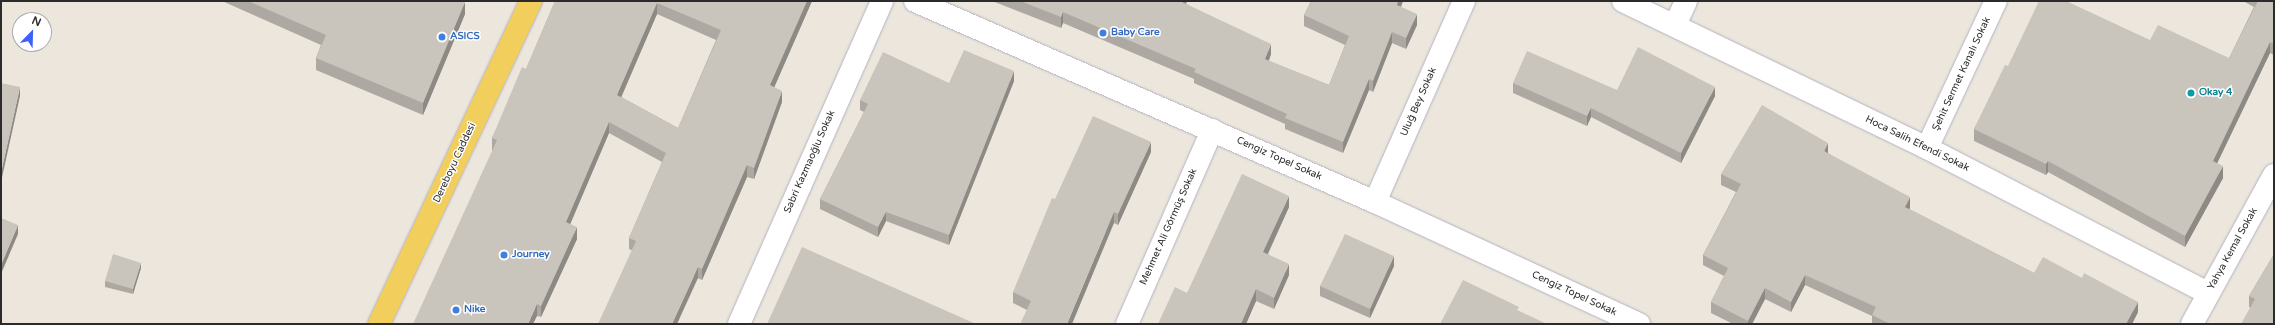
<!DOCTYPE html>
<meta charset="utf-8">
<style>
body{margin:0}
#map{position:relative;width:2275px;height:325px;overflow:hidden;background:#ede6dd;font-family:"Varela Round",sans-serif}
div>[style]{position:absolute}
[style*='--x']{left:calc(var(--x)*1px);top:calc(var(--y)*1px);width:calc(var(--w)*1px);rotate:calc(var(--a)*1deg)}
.roads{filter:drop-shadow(0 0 1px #b1b4bf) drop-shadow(0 0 1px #b1b4bf)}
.minor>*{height:22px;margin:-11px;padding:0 11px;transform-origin:11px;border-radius:11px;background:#fff}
.primary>*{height:22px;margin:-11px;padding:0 11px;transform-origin:11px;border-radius:11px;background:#f2ce5d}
.wall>*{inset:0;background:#ada9a2}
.shaded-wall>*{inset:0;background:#8d8984}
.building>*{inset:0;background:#c9c4bc}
.dots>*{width:11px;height:11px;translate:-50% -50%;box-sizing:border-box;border:2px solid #fff;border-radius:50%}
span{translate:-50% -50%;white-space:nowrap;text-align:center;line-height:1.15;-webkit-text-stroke:3px #fff;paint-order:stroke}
.shop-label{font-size:10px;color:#366cbe;font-weight:700}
.left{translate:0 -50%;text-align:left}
.street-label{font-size:10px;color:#2b2b2b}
.culture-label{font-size:10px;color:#0d838f;font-weight:700}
.frame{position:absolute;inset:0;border:2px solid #2b2b2b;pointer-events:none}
.north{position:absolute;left:12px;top:12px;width:40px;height:40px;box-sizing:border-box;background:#fff;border:1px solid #aaa;border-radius:50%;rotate:23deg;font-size:11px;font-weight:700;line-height:16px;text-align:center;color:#2b2b2b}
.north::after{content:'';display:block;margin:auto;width:14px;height:18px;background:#3c62fb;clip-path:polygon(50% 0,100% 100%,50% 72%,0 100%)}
</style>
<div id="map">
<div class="roads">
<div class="minor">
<div style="--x:915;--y:1;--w:502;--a:23.6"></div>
<div style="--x:1375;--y:202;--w:291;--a:24.8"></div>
<div style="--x:1623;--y:1;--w:338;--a:25.8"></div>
<div style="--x:1927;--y:148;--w:316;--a:27.3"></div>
<div style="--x:1675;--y:25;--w:26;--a:-65"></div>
<div style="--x:1927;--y:148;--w:162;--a:-64.9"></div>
<div style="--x:1375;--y:202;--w:220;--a:-66.1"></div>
<div style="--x:739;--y:324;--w:353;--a:-66.1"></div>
<div style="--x:1127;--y:324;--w:212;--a:-66.3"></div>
<div style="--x:2192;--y:324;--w:170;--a:-61.2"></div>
</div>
<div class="primary">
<div style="--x:379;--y:324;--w:357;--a:-64.8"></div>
</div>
</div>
<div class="wall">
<div style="clip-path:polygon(222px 1px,463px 1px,465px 14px,423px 115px,316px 70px,316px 58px,321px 45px)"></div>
<div style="clip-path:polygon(evenodd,555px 1px,812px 1px,774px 87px,782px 102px,754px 179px,747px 177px,702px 280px,629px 249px,629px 238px,662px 162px,609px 133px,570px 224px,577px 239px,541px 317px,537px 316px,492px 150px,492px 138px,526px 69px,555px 1px,657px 14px,716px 40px,678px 128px,621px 97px,657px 14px)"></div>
<div style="clip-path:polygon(992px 1px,1187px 1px,1186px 4px,1271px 54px,1269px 61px,1329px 85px,1345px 45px,1304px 26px,1304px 15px,1311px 1px,1403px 1px,1401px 7px,1417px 25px,1406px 49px,1392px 43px,1373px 92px,1369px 90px,1343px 153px,1285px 129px,1285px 124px,1194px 83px,1194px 79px,1063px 23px,1061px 28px)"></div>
<div style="clip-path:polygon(2243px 1px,2274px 1px,2274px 55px,2270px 53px,2217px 163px,2223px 178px,2185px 247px,2048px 172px,2046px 175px,1974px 141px,1974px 129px,2008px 66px,2229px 58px,2254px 7px)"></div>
<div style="clip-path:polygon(1014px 81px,949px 245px,886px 221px,878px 237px,820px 209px,820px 199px,864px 112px,860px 110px,860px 100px,949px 83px)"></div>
<div style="clip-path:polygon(1513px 83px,1617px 90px,1715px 96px,1681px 163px,1591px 117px,1587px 126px,1513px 93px)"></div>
<div style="clip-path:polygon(1151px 152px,1118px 225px,1114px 223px,1027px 310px,1013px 303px,1013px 292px)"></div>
<div style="clip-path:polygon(1828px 153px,1910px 208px,1909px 209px,2034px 273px,2138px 312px,2132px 324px,1872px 324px,1872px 316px,1805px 285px,1791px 312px,1765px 299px,1752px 324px,1733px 324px,1711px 313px,1711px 302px,1724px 276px,1703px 265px,1703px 255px,1736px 192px,1721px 185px,1721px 174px)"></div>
<div style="clip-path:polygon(1289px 207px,1268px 254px,1289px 275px,1274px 309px,1256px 301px,1246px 324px,1158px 324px,1187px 293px)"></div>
<div style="clip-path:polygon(2274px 254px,2274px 324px,2249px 307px,2249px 296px)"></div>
<div style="clip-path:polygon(1394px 266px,1370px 318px,1320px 296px,1320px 286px)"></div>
<div style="clip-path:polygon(141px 268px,133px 294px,105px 287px,105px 281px)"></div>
</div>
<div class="shaded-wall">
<div style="clip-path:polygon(807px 1px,812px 1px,770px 97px,770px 85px)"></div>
<div style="clip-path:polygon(1182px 1px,1187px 1px,1182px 13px)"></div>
<div style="clip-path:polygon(1398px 1px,1403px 1px,1397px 16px,1397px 5px)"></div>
<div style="clip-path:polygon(465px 2px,465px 14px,423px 115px,423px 103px)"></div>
<div style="clip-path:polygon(657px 3px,657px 14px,617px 107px,617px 95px)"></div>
<div style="clip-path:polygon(1063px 12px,1063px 23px,1061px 28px,1061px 17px)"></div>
<div style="clip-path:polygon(1417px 14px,1417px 25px,1406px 49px,1406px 38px)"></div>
<div style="clip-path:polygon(1392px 32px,1392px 43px,1373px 92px,1373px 81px)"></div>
<div style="clip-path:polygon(2270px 42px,2270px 53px,2213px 172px,2213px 161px)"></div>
<div style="clip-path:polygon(1271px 44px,1271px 54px,1265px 70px,1265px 59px)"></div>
<div style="clip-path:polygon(1014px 71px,1014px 81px,949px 245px,949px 235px)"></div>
<div style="clip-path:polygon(1369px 79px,1369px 90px,1343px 153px,1343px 142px)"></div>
<div style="clip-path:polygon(20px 87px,20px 96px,1px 182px,1px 173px)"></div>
<div style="clip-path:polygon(1715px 87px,1715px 96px,1681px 163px,1681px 153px)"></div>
<div style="clip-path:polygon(782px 91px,782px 102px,754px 179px,754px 168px)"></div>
<div style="clip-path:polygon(1591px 108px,1591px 117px,1587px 126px,1587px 116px)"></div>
<div style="clip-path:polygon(609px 122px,609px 133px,566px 234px,566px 222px)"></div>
<div style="clip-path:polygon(1151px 142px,1151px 152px,1118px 225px,1118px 214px)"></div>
<div style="clip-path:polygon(1828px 143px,1828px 154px,1824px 151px)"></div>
<div style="clip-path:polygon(2048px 161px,2048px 172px,2046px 175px,2046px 164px)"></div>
<div style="clip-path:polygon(747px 165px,747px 177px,702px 280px,702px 269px)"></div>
<div style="clip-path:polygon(2223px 166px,2223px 178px,2185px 247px,2185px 236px)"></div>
<div style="clip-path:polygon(1289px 196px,1289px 207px,1263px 264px,1263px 252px)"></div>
<div style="clip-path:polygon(1910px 197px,1910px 208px,1905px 218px,1905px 207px)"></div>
<div style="clip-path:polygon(886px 212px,886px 221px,878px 237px,878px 227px)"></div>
<div style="clip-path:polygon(1114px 212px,1114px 223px,1072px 324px,1067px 324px)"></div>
<div style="clip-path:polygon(18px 225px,18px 234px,1px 274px,1px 265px)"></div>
<div style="clip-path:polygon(577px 227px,577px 239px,541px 317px,541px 306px)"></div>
<div style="clip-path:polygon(1394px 256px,1394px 266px,1370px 318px,1370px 309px)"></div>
<div style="clip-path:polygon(141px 263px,141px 268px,133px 294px,133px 289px)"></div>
<div style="clip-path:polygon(1289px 264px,1289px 275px,1274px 309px,1274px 298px)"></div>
<div style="clip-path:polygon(698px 267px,698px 278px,677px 324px,672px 324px)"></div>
<div style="clip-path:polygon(1805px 275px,1805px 285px,1791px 312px,1791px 302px)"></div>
<div style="clip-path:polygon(1765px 288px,1765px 299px,1752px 324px,1748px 324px,1748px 321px)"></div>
<div style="clip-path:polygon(1256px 289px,1256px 301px,1246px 324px,1241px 324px)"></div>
<div style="clip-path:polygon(2138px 302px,2138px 312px,2132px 324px,2126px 324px)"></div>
<div style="clip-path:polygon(537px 304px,537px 316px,533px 324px,528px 324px)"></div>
</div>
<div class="building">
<div style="clip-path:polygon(248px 1px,463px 1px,465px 2px,423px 103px,316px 58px,326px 35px)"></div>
<div style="clip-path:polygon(evenodd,555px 1px,807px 1px,770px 85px,782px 91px,754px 168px,747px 165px,702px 269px,698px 267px,672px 324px,598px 324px,636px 241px,629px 238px,666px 153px,609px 122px,566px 222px,577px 227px,541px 306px,537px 304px,528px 324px,413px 324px,497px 140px,492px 138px,522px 67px,526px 69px,555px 1px,657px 3px,721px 30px,678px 128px,617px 95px,657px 3px)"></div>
<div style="clip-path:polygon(1020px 1px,1182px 1px,1182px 2px,1271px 44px,1265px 59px,1329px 85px,1349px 36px,1304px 15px,1311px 1px,1398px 1px,1397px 5px,1417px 14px,1406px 38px,1392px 32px,1373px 81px,1369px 79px,1343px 142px,1285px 118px,1287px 114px,1194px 72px,1196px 69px,1063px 12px,1061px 17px)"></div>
<div style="clip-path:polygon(2039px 1px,2066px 1px,2150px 40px,2158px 25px,2229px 58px,2258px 1px,2274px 1px,2274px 44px,2270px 42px,2213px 161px,2223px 166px,2185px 236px,2048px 161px,2046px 164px,1974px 129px,2005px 65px,2008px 66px)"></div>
<div style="clip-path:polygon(1638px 47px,1715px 87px,1681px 153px,1591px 108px,1587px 116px,1513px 83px,1527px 51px,1617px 90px)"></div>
<div style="clip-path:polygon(964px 50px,1014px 71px,949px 235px,886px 212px,878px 227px,820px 199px,868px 104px,860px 100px,883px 52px,949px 83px)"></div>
<div style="clip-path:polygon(1px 83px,20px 87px,1px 173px)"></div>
<div style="clip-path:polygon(1762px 105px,1828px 143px,1824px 151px,1910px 197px,1905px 207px,2034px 273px,2043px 257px,2082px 278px,2084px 273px,2138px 302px,2126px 324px,1890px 324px,1872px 315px,1876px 307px,1805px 275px,1791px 302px,1765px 288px,1748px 321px,1711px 302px,1728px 268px,1703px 255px,1741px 184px,1721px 174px)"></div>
<div style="clip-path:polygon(1093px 116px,1151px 142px,1118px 214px,1114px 212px,1067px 324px,1020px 324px,1031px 301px,1013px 292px,1052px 198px,1055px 199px)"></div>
<div style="clip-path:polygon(1242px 174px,1289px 196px,1263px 252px,1289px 264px,1274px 298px,1256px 289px,1241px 324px,1158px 324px,1175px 287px,1187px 293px)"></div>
<div style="clip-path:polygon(1px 218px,18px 225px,1px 265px)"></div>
<div style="clip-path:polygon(1345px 234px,1394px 256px,1370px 309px,1320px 286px)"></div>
<div style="clip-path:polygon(802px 247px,976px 324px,767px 324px)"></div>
<div style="clip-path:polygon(113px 254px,141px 263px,133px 289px,105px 281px)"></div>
<div style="clip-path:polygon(2274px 254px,2274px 324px,2241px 324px,2255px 299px,2249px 296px)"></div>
<div style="clip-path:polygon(1463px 280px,1519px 307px,1517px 310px,1547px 324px,1440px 324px)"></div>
</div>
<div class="dots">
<div style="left:1103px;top:33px;background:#3f7fe0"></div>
<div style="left:442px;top:37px;background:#3f7fe0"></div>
<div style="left:2191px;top:93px;background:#0f9aa8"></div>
<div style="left:504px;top:255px;background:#3f7fe0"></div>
<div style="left:456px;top:310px;background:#3f7fe0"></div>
</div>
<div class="shop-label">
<span class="left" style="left:1111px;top:33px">Baby Care</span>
<span class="left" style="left:450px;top:37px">ASICS</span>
<span class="left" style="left:512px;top:255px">Journey</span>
<span class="left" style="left:464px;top:310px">Nike</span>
</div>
<div class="street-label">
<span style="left:1962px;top:74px;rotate:-65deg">Şehit Sermet Kanalı Sokak</span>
<span style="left:1419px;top:102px;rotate:-66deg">Uluğ Bey Sokak</span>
<span style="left:1917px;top:144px;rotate:26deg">Hoca Salih Efendi Sokak</span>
<span style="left:1279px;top:159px;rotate:24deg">Cengiz Topel Sokak</span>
<span style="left:810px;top:162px;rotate:-66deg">Sabri Kazmaoğlu Sokak</span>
<span style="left:455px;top:163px;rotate:-65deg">Dereboyu Caddesi</span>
<span style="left:1169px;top:227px;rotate:-66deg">Mehmet Ali Görmüş Sokak</span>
<span style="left:2233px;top:249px;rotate:-61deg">Yahya Kemal Sokak</span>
<span style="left:1574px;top:294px;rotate:25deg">Cengiz Topel Sokak</span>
</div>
<div class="culture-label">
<span class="left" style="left:2199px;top:93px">Okay 4</span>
</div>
<div class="frame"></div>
<div class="north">N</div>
</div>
